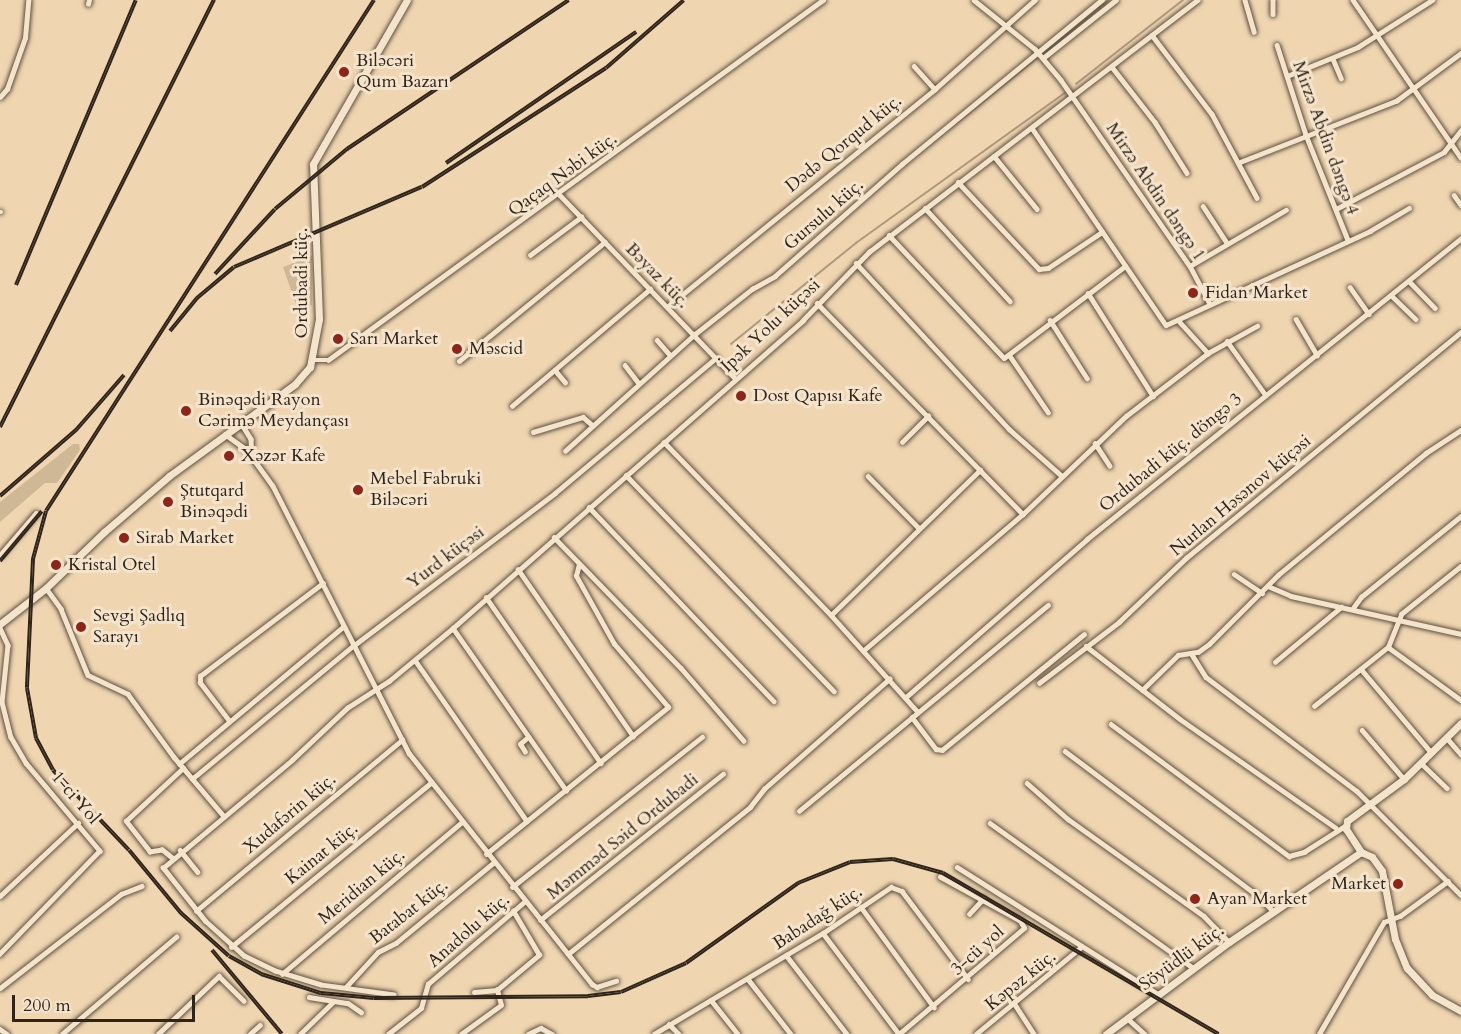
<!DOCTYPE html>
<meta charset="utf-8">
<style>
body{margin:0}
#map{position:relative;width:1461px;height:1034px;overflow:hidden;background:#efd6b0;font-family:Cardo,serif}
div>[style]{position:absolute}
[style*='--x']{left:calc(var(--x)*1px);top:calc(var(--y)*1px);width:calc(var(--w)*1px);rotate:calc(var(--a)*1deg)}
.green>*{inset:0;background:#ceb896}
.stream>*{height:1.5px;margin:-0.75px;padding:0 0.75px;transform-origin:0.75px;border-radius:0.75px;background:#ae997d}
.roads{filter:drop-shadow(0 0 2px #5f5040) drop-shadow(0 0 2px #5f5040)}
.street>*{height:4.5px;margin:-2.25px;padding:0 2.25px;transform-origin:2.25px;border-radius:2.25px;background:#f5e4cc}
.secondary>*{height:7px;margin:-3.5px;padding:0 3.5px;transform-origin:3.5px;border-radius:3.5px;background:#f5e4cc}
.rail>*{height:4px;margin-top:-2px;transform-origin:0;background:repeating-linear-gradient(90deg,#f5e4cc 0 4.5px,#2f241a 0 9px);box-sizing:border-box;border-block:2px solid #2f241a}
.dots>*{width:16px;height:16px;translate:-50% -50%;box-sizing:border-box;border:3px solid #f5e4cc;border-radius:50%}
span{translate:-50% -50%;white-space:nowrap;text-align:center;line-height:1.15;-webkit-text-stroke:6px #f5e4cc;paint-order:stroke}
.poi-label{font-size:18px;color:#2f241a}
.left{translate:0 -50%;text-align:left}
.right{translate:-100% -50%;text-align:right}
.street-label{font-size:18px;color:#2f241a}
.scale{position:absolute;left:12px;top:995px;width:183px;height:27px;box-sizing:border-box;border:3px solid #2f241a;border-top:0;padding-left:8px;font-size:18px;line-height:21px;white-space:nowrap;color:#2f241a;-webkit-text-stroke:4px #f5e4cc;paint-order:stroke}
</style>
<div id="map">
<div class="green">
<div style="clip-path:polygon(312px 256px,312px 305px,298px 310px,283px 267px)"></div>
<div style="clip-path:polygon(73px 444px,79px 444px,80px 450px,57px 483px,45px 483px,0 522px,0 502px)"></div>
</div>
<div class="stream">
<div style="--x:1046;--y:51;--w:81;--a:-39"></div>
<div style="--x:1076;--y:84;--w:136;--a:-38.1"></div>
<div style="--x:922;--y:151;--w:146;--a:-38.9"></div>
<div style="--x:731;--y:344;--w:161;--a:-38.9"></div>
<div style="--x:856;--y:243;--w:257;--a:-35.7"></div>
</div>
<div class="roads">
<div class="street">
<div style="--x:974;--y:0;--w:78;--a:38.8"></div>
<div style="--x:1035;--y:49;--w:40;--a:50"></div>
<div style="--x:1061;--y:80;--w:226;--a:55.3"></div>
<div style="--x:1190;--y:266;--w:43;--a:62.2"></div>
<div style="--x:1245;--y:0;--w:33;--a:74"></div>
<div style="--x:1273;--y:0;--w:14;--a:90"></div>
<div style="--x:1353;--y:0;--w:191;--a:55.6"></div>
<div style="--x:88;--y:4;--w:4;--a:-76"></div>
<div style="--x:1152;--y:35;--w:99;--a:52.8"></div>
<div style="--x:1212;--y:114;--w:95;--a:61.8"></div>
<div style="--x:1277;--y:45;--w:95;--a:72.1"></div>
<div style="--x:1306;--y:135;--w:113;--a:68.2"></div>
<div style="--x:1043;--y:58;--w:93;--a:-38.5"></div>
<div style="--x:1333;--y:59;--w:21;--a:67"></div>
<div style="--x:914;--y:66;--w:31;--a:48"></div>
<div style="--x:1112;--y:67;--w:70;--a:52"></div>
<div style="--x:1155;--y:122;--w:60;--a:57.9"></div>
<div style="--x:1287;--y:76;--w:77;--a:-22.2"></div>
<div style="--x:1358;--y:47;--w:88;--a:-32.4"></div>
<div style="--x:0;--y:97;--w:11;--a:-49"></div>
<div style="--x:7;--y:89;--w:54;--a:-70.6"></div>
<div style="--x:25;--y:38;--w:38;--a:-85"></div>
<div style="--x:1032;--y:128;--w:238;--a:55.8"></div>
<div style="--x:1166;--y:325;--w:225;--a:-24.7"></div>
<div style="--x:1370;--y:231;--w:45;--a:-30.5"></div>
<div style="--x:994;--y:156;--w:68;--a:50.9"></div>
<div style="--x:1240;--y:162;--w:168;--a:-21.4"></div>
<div style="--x:1396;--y:101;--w:81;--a:-36.4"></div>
<div style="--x:958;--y:182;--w:119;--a:47"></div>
<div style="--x:1039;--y:269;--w:9;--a:-6"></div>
<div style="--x:1048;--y:268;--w:65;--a:-33.7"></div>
<div style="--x:559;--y:194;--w:255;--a:46.3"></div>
<div style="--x:1454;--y:195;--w:12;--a:55"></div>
<div style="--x:1203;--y:206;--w:44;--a:57"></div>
<div style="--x:925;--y:208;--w:126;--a:47.6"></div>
<div style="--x:1336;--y:209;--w:122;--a:-27.8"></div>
<div style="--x:1444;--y:152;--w:28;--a:-52"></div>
<div style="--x:0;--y:212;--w:1;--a:0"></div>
<div style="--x:889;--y:235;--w:168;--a:46.9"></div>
<div style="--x:1004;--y:358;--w:152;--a:-37.2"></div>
<div style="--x:530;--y:255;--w:64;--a:-36.7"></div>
<div style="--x:856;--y:263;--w:226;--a:47.3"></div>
<div style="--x:1009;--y:429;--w:71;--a:41.6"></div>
<div style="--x:1190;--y:266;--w:111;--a:-30.3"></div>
<div style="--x:1410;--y:282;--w:36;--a:46"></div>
<div style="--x:1350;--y:287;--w:33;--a:55"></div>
<div style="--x:1088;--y:293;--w:122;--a:57.7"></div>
<div style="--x:1392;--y:296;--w:33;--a:44"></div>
<div style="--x:817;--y:303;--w:295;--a:45.7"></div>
<div style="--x:667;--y:307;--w:345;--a:-39.1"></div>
<div style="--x:935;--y:89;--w:134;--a:-41.7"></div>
<div style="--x:1296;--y:319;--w:42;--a:59.7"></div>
<div style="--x:1050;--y:320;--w:69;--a:57.5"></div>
<div style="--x:1178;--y:320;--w:45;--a:47.7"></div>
<div style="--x:657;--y:340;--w:20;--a:49"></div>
<div style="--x:1227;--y:341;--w:65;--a:54.4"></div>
<div style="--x:1010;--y:356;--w:68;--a:55.8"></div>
<div style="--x:314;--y:360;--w:14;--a:0"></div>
<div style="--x:328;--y:360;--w:612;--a:-36.03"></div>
<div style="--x:459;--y:361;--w:188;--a:-39.2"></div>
<div style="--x:625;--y:365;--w:21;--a:53"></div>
<div style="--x:555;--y:370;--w:16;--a:50"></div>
<div style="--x:512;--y:406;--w:181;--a:-40.3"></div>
<div style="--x:241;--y:423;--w:19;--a:58"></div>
<div style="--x:251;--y:439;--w:17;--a:87"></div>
<div style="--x:533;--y:432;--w:52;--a:-16.7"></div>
<div style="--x:583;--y:417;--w:11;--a:41"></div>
<div style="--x:225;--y:434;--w:27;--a:36"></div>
<div style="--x:247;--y:450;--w:44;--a:54.2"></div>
<div style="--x:273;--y:486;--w:300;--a:63"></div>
<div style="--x:409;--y:753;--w:295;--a:51.6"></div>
<div style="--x:592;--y:984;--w:6;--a:31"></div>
<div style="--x:597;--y:987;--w:20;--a:-18"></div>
<div style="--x:664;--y:442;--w:240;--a:46"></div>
<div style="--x:831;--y:615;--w:130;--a:48.1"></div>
<div style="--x:902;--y:442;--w:37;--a:-45"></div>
<div style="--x:1095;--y:443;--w:27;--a:57"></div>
<div style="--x:565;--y:451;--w:175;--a:-42"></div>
<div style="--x:695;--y:334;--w:73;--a:-38.3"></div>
<div style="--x:752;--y:289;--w:26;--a:-29"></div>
<div style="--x:775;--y:276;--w:169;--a:-41.4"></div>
<div style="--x:902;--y:164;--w:259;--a:-39.4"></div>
<div style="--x:626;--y:475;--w:300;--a:46.1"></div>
<div style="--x:868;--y:476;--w:73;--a:45.6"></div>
<div style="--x:589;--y:507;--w:268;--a:46.4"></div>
<div style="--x:554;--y:537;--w:182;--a:45.9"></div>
<div style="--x:681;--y:668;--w:96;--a:49.2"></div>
<div style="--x:0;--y:555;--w:55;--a:-49.4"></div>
<div style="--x:518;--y:569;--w:203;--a:55.4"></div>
<div style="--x:1234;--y:574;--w:34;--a:34"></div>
<div style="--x:1268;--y:586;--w:25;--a:23"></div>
<div style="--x:1291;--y:596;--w:174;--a:12.6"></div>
<div style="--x:46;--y:588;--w:26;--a:54"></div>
<div style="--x:61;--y:609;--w:71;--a:67.8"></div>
<div style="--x:88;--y:675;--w:44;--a:25.4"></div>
<div style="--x:128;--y:694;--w:78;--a:53.9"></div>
<div style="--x:174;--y:757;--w:76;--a:49.8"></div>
<div style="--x:486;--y:597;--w:202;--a:55.3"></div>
<div style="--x:1353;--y:608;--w:14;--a:-54"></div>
<div style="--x:1361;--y:597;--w:129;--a:-39"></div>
<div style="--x:831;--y:615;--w:208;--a:-44.2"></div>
<div style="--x:0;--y:628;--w:19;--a:65"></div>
<div style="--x:8;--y:645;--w:57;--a:96"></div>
<div style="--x:2;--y:702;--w:36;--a:76"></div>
<div style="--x:11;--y:737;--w:30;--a:60"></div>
<div style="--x:26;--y:763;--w:115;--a:49.9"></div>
<div style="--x:100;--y:851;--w:144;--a:134.2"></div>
<div style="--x:453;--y:628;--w:198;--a:55.1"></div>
<div style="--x:1086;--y:646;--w:119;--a:37.8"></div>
<div style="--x:1180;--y:719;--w:190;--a:34.9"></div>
<div style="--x:1388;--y:647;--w:90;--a:36"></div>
<div style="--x:863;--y:651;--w:211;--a:-40.6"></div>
<div style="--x:1023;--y:514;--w:142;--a:-43.6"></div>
<div style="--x:1126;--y:416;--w:103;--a:-37.5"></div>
<div style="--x:1208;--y:353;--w:56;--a:-28.9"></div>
<div style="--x:1191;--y:653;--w:28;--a:58"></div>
<div style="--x:1206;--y:677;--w:189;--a:37.1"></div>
<div style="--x:1357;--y:791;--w:147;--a:45"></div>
<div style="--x:415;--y:660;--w:196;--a:55.2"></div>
<div style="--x:1275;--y:662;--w:86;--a:-39.8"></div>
<div style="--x:1361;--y:669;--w:109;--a:49.9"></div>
<div style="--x:1039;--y:683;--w:101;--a:-37.3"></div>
<div style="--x:1119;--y:622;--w:93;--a:-43.7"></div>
<div style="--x:1186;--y:558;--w:356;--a:-39.4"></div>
<div style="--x:1142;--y:690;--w:50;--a:-44.2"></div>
<div style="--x:1178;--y:655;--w:20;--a:-9"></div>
<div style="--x:1198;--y:652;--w:14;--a:-36"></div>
<div style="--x:1209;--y:644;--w:98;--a:-45"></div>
<div style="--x:1278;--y:575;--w:192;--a:-39.5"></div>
<div style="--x:1426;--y:453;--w:42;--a:-33.3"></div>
<div style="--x:905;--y:698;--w:242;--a:-41.1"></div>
<div style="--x:1087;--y:539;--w:480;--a:-38.8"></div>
<div style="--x:1314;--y:706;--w:95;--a:-38.6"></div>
<div style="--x:1388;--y:647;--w:35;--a:-68"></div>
<div style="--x:1401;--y:614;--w:77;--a:-38.7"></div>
<div style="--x:912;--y:717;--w:40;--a:53"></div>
<div style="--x:936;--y:749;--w:6;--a:9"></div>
<div style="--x:942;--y:750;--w:183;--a:-39.2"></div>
<div style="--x:229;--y:721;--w:48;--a:-127.3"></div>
<div style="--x:200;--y:683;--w:7;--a:-90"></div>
<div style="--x:200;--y:676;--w:154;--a:-37.1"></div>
<div style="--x:1111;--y:724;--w:222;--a:36.6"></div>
<div style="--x:1289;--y:856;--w:16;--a:-15"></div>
<div style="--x:1304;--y:852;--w:49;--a:-32.4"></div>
<div style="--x:1362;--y:730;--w:65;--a:49.4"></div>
<div style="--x:1446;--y:737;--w:23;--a:49"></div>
<div style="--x:1065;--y:751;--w:245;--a:36.9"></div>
<div style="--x:1261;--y:898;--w:18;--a:47"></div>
<div style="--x:525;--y:752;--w:9;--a:-122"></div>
<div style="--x:520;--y:744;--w:11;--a:-41"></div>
<div style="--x:1421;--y:763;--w:36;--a:44"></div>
<div style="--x:179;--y:764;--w:214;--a:-39.9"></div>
<div style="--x:192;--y:779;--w:209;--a:-39.6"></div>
<div style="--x:353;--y:646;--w:253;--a:-37.1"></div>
<div style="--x:555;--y:493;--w:210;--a:-40"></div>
<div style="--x:1027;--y:783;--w:55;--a:41.3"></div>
<div style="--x:1068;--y:819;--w:167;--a:35.5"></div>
<div style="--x:1204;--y:916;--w:36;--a:46"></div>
<div style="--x:799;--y:811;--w:323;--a:-39.6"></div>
<div style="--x:990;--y:823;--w:249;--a:35.5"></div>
<div style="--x:180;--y:850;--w:28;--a:51"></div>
<div style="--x:486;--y:854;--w:234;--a:-38.9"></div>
<div style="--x:668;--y:707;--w:83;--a:-130.6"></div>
<div style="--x:614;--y:644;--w:78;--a:-119.2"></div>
<div style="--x:576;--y:576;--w:12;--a:-76"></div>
<div style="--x:172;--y:858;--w:13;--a:-141"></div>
<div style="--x:162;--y:850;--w:12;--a:171"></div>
<div style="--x:150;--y:852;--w:39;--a:-128"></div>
<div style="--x:126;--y:821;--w:78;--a:-42.9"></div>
<div style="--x:957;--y:867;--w:238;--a:32.3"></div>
<div style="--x:512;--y:887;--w:242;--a:-38.3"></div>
<div style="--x:0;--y:896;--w:107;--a:-43.1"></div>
<div style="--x:861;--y:907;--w:124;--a:53.9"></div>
<div style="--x:196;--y:911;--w:268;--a:-39.7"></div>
<div style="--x:969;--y:914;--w:21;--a:-47"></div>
<div style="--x:540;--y:920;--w:234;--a:-38.6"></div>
<div style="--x:823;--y:933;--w:126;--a:53"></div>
<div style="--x:231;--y:947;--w:259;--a:-39.4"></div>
<div style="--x:568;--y:954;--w:234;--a:-38.9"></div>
<div style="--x:750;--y:807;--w:23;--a:-52"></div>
<div style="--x:764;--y:789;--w:167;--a:-41.3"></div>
<div style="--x:786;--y:955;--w:100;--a:52.3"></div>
<div style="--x:282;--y:974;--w:234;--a:-40.2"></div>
<div style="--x:748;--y:979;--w:70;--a:52"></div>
<div style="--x:346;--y:987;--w:47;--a:-47.6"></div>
<div style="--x:378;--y:952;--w:20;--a:-27"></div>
<div style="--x:396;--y:943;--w:126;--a:-39.5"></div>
<div style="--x:0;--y:988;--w:153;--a:-37.8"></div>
<div style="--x:121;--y:894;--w:22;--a:-21"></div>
<div style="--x:497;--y:990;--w:55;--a:-39.8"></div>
<div style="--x:539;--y:955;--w:51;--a:-120.6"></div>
<div style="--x:474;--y:992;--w:23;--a:-5"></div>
<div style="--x:394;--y:995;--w:74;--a:-172.2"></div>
<div style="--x:321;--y:985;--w:48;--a:-163.1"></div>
<div style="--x:275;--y:971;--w:34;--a:-154"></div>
<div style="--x:244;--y:956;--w:52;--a:-138.1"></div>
<div style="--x:205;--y:921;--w:68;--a:-128.4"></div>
<div style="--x:163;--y:868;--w:168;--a:-39.9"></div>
<div style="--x:292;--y:760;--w:76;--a:-43.4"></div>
<div style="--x:347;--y:708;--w:50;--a:-32.7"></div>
<div style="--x:389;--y:681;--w:83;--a:-39.6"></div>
<div style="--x:453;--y:628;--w:466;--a:-41.3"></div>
<div style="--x:803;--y:320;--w:95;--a:-45.9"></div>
<div style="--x:869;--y:252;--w:414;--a:-37.5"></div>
<div style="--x:309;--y:997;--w:39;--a:9"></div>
<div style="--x:348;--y:1003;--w:16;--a:35"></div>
<div style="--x:711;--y:1000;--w:43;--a:51.5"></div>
<div style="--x:1014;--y:1003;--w:37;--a:57"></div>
<div style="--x:1127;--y:1018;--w:24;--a:42"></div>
<div style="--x:669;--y:1024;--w:14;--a:45"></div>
<div style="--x:0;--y:1029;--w:9;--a:36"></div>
<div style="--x:62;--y:1034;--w:150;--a:-40.4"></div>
<div style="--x:158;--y:1034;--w:84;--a:-43.6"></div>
<div style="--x:219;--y:976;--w:35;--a:45"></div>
<div style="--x:250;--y:1034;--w:13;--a:-42"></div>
<div style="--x:300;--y:1034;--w:46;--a:-44.1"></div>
<div style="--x:388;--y:1034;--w:42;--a:-38.2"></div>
<div style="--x:421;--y:1008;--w:25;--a:-74"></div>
<div style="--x:428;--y:984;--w:126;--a:-40.5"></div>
<div style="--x:461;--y:1034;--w:49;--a:-35.9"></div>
<div style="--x:501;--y:1005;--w:16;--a:-105"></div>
<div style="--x:528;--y:1034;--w:14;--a:-25"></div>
<div style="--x:541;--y:1028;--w:13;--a:29"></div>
<div style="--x:654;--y:1034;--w:197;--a:-30.9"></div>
<div style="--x:823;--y:933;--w:82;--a:-34.1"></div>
<div style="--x:891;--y:887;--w:12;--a:20"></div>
<div style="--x:902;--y:891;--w:110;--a:53.1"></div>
<div style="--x:899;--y:1034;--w:164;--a:-40.3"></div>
<div style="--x:1024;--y:928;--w:8;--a:-120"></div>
<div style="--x:1020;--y:921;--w:91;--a:-151.2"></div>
<div style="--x:976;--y:1034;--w:135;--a:-39.6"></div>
<div style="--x:1319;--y:1034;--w:129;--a:-59.9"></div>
<div style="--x:1384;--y:922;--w:17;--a:-21"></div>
<div style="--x:1400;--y:916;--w:59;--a:-36.1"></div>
</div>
<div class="secondary">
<div style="--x:0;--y:624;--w:58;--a:-38"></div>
<div style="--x:46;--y:588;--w:81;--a:-44"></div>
<div style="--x:104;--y:532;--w:86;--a:-40.7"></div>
<div style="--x:169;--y:476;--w:156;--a:-36.1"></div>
<div style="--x:295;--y:384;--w:23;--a:-49"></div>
<div style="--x:310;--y:367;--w:49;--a:-79.4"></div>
<div style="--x:319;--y:319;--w:155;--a:-92.2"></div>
<div style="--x:313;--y:164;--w:189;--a:-60.2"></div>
<div style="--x:1361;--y:852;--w:27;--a:-123"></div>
<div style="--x:1346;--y:829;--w:8;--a:-83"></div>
<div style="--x:1347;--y:821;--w:71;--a:-36.4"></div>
<div style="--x:1404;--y:779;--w:80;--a:-44.5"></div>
<div style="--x:1106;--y:1034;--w:154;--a:-36.8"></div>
<div style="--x:1229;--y:942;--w:160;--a:-34.3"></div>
<div style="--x:1361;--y:852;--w:12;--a:24"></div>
<div style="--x:1372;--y:857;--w:17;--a:54"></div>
<div style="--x:1382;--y:871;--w:69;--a:79.2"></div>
<div style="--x:1395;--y:939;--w:31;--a:68"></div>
<div style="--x:1407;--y:968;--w:37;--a:47"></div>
<div style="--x:1432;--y:995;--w:33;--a:29"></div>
</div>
</div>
<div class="rail">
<div style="--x:374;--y:0;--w:607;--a:122.7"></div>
<div style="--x:46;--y:511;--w:50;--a:105.2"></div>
<div style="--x:33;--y:559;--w:129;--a:92.7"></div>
<div style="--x:27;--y:688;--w:51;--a:79.8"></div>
<div style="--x:36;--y:738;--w:36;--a:62"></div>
<div style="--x:53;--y:770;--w:110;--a:46.5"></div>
<div style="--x:129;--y:850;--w:82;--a:50.5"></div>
<div style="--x:181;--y:913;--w:64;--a:41.9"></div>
<div style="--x:229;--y:956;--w:37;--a:29"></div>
<div style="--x:261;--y:974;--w:63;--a:17.6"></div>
<div style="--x:321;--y:993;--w:53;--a:5.4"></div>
<div style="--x:374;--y:998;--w:214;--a:-0.5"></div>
<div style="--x:588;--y:996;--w:33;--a:-7"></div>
<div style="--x:621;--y:992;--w:71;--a:-24"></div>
<div style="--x:686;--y:963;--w:138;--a:-35.5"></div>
<div style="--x:798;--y:883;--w:56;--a:-22"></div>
<div style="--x:850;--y:862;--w:43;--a:-4"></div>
<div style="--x:893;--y:859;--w:52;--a:15.6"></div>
<div style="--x:943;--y:873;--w:319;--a:30.3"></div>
<div style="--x:446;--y:163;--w:231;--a:-34.6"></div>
<div style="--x:215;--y:274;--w:88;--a:-47.3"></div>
<div style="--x:275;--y:209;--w:94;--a:-39.8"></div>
<div style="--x:347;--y:149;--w:267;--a:-33.9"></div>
<div style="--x:16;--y:285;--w:309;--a:-67.2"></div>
<div style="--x:170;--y:331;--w:43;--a:-50.7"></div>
<div style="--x:197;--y:298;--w:48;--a:-40"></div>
<div style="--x:234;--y:267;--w:204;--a:-23.1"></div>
<div style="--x:422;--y:187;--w:219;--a:-32.9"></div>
<div style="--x:606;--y:68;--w:103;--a:-41.1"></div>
<div style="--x:0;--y:427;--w:478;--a:-63.4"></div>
<div style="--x:0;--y:496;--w:101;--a:-41"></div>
<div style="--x:76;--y:430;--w:73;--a:-48.9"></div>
<div style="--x:0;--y:561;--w:65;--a:-50"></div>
<div style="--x:212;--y:950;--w:109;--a:50.2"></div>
</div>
<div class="dots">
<div style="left:344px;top:72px;background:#8f2418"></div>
<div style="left:1193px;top:293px;background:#8f2418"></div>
<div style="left:338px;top:339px;background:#8f2418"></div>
<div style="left:457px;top:349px;background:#8f2418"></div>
<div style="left:741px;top:396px;background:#8f2418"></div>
<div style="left:186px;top:411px;background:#8f2418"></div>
<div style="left:229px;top:456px;background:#8f2418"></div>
<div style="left:358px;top:490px;background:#8f2418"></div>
<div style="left:168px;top:502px;background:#8f2418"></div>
<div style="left:124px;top:538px;background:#8f2418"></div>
<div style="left:56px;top:565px;background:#8f2418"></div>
<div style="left:81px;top:627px;background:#8f2418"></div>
<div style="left:1398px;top:884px;background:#8f2418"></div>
<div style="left:1195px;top:899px;background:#8f2418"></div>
</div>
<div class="poi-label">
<span class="left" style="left:356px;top:72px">Biləcəri<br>Qum Bazarı</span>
<span class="left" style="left:1205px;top:293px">Fidan Market</span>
<span class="left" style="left:350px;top:339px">Sarı Market</span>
<span class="left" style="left:469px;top:349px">Məscid</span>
<span class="left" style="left:753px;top:396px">Dost Qapısı Kafe</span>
<span class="left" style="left:198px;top:411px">Binəqədi Rayon<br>Cərimə Meydançası</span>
<span class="left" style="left:241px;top:456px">Xəzər Kafe</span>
<span class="left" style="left:370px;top:490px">Mebel Fabruki<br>Biləcəri</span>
<span class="left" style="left:180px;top:502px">Ştutqard<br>Binəqədi</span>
<span class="left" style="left:136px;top:538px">Sirab Market</span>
<span class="left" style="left:68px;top:565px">Kristal Otel</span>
<span class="left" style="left:93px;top:627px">Sevgi Şadlıq<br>Sarayı</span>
<span class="right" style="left:1386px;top:884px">Market</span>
<span class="left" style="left:1207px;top:899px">Ayan Market</span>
</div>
<div class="street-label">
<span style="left:1325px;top:138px;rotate:70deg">Mirzə Abdin dəngə 4</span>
<span style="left:844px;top:144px;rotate:-39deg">Dədə Qorqud küç.</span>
<span style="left:563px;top:175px;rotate:-36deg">Qaçaq Nəbi küç.</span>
<span style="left:1155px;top:192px;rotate:56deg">Mirzə Abdin dəngə 1</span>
<span style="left:824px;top:215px;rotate:-41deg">Gursulu küç.</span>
<span style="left:657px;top:276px;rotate:46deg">Bəyaz küç.</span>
<span style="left:302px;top:283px;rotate:-90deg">Ordubadi küç.</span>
<span style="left:771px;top:326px;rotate:-43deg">İpək Yolu küçəsi</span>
<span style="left:1171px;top:453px;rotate:-39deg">Ordubadi küç. döngə 3</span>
<span style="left:1241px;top:496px;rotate:-40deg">Nurlan Həsənov küçəsi</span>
<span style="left:446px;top:558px;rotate:-37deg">Yurd küçəsi</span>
<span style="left:75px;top:798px;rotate:49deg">1-ci Yol</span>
<span style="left:290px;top:814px;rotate:-40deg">Xudafərin küç.</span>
<span style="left:623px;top:837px;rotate:-39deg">Məmməd Səid Ordubadi</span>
<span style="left:322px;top:854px;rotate:-39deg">Kainat küç.</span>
<span style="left:362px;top:887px;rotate:-40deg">Meridian küç.</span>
<span style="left:409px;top:912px;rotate:-38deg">Batabat küç.</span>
<span style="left:818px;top:918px;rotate:-33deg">Babadağ küç.</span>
<span style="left:469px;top:931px;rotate:-41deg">Anadolu küç.</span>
<span style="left:978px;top:951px;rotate:-42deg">3-cü yol</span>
<span style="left:1182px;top:958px;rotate:-36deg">Söyüdlü küç.</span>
<span style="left:1021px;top:981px;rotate:-39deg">Kəpəz küç.</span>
</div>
<div class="scale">200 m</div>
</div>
